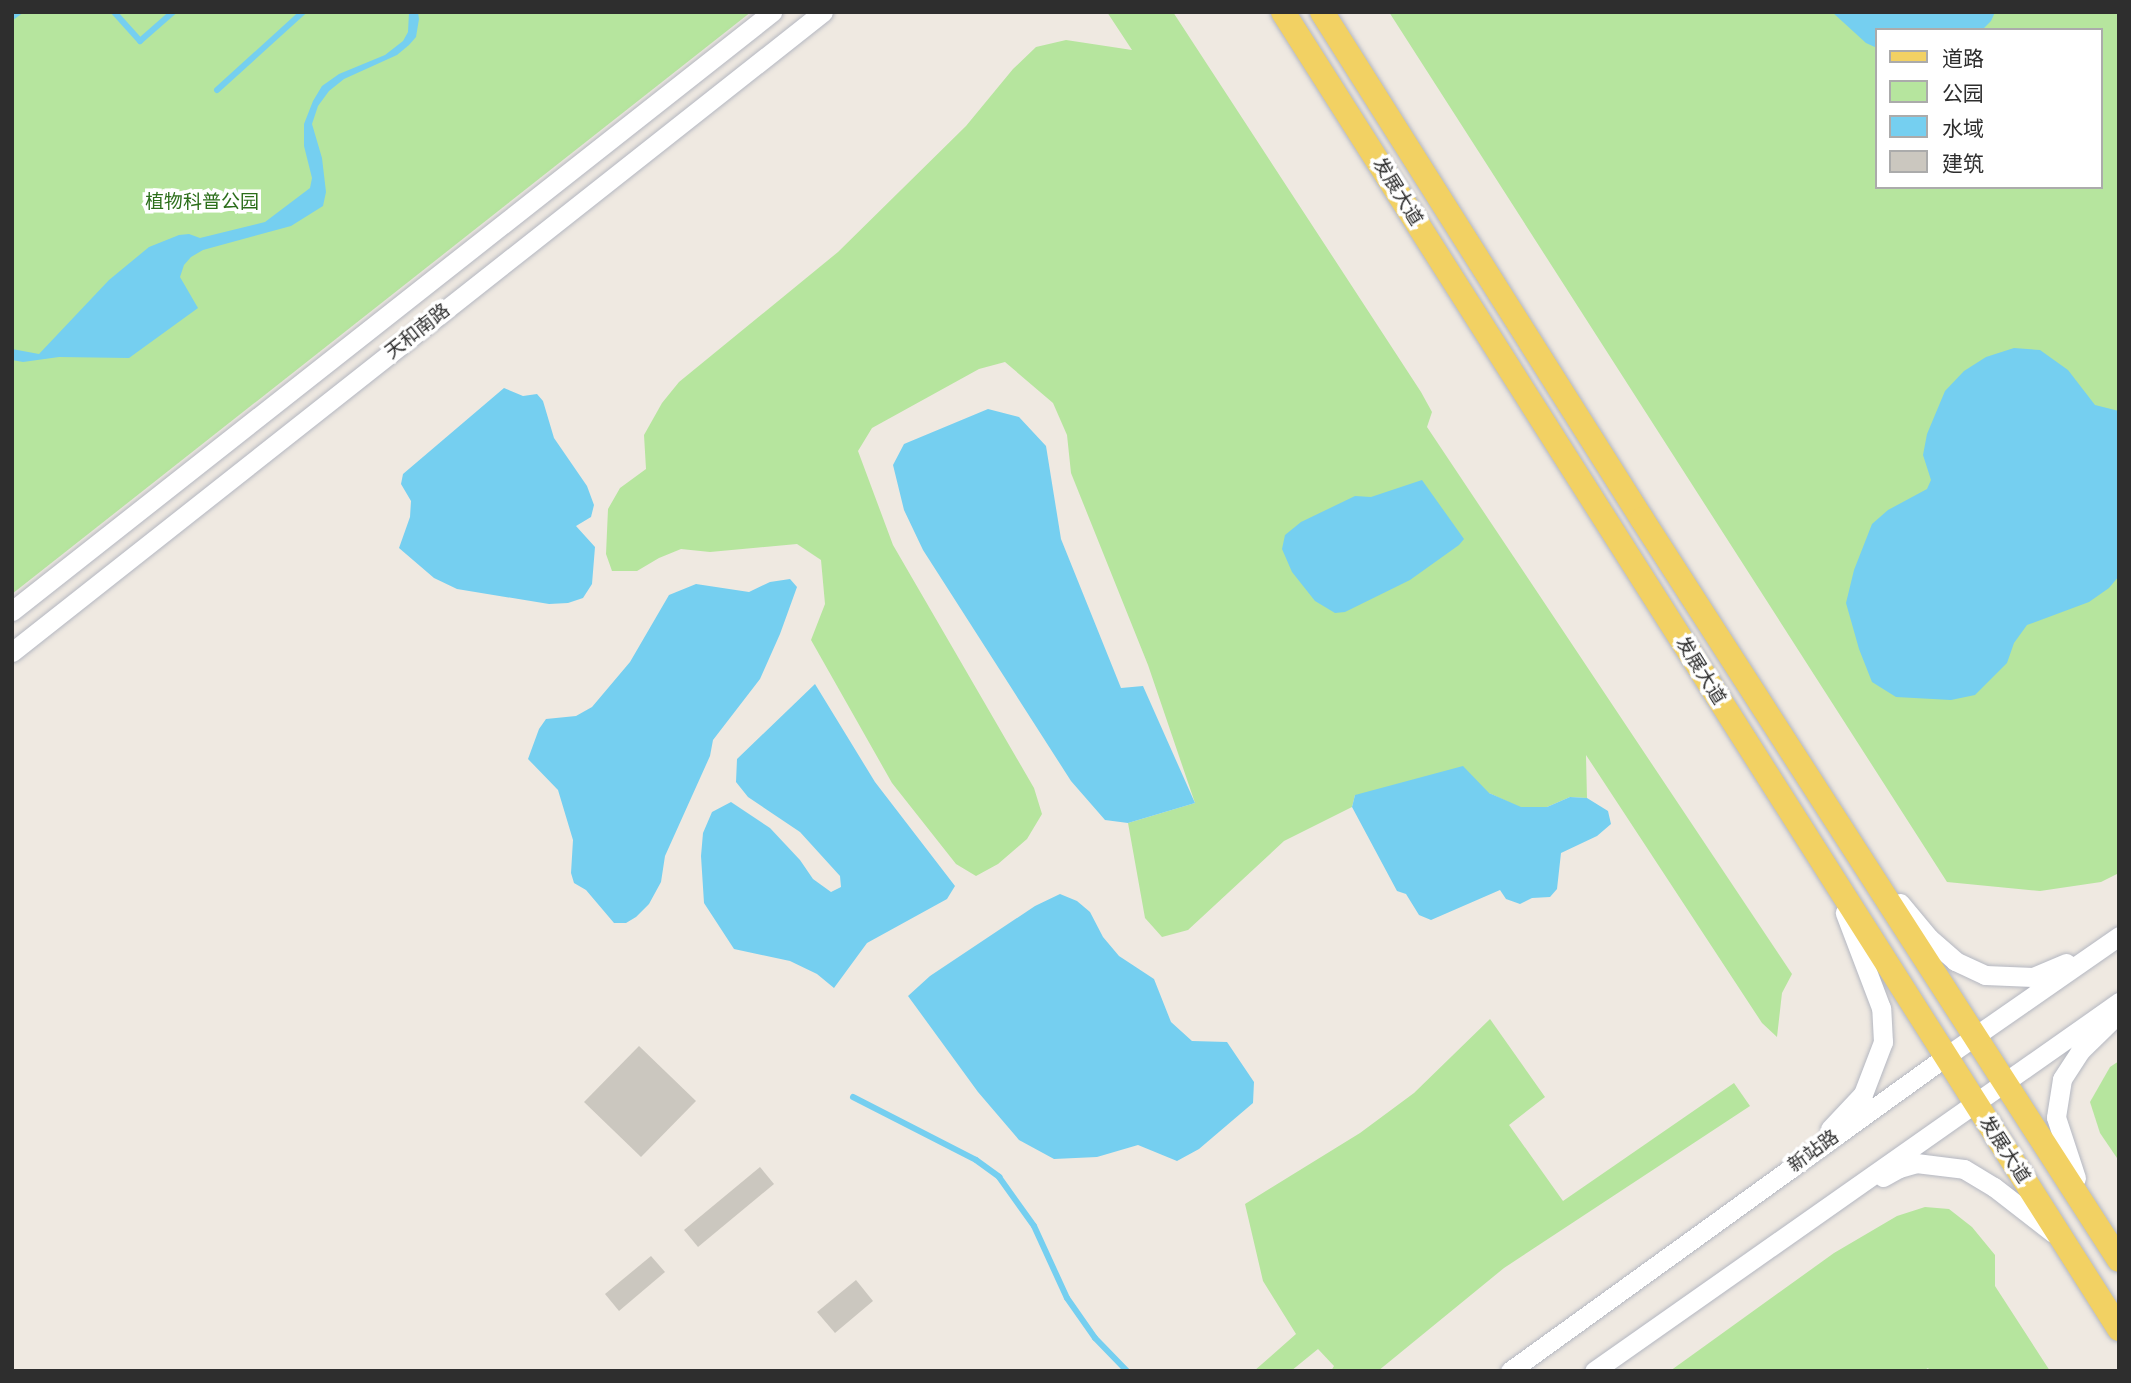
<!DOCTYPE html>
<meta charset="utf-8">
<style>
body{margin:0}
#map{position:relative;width:2131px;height:1383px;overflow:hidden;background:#efe9e1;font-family:Signika,"Noto Sans SC",sans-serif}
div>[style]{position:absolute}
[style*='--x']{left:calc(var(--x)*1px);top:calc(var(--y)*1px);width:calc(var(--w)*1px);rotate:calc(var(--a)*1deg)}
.green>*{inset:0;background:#b6e59e}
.water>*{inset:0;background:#75cff0}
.stream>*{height:6px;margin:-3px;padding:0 3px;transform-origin:3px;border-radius:3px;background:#75cff0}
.building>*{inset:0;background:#cbc7bf}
.roads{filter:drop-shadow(0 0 2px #b4b7c1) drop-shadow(0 0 2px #b4b7c1)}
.minor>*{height:19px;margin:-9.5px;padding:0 9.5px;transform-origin:9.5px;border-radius:9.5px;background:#fff}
.major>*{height:24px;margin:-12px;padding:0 12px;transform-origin:12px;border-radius:12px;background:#f2d163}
span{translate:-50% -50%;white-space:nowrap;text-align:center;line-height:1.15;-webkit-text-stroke:7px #fff;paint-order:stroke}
.street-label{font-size:19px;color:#2e2e2e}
.park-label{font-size:19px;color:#2c6e1b}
.frame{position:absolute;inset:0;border:14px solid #2e2e2e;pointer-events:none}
.legend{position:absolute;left:1875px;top:28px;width:228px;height:161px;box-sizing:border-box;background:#fff;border:2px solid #ababab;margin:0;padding:9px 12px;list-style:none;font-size:21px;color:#2e2e2e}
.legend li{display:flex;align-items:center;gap:14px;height:35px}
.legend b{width:35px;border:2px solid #ababab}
</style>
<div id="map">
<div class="green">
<div style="clip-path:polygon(12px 12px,751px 12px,12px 594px)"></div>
<div style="clip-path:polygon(1107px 12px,1173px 12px,1421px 392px,1432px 412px,1427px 427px,1792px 974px,1782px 993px,1777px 1037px,1762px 1023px,1586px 755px,1587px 798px,1570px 797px,1547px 807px,1521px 808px,1489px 793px,1355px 795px,1352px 807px,1284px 841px,1188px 930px,1162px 937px,1145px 918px,1128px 823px,1195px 803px,1148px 665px,1071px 473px,1067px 435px,1053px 403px,1005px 362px,979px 369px,872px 428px,858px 451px,893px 545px,1034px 788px,1042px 814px,1027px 839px,998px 864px,976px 876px,956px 864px,892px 783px,811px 640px,825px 604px,821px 560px,797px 544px,710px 552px,681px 549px,659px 558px,637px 571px,612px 571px,606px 554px,608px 509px,620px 488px,646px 469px,644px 435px,662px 403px,679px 382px,838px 252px,966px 126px,1013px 69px,1036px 47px,1066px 40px,1132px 50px)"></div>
<div style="clip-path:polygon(evenodd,1389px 12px,2119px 12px,2119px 873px,2101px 882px,2040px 891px,1947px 882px,1389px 12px,1877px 30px,2101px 30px,2101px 187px,1877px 187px,1877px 30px)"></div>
<div style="clip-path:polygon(1490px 1019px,1545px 1097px,1509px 1125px,1563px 1201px,1734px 1083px,1750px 1106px,1504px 1268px,1378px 1371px,1331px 1371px,1334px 1366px,1318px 1349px,1291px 1371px,1254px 1371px,1296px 1334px,1263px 1281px,1245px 1204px,1360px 1133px,1414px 1093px)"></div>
<div style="clip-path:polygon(2119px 1061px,2119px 1161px,2100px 1133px,2090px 1102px,2110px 1067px)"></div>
<div style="clip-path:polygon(1925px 1207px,1949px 1209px,1972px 1227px,1995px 1255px,1995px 1286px,2050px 1371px,1930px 1371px,1928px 1368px,1923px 1371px,1670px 1371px,1834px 1253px,1897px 1216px)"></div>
</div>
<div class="water">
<div style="clip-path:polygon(409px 12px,418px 12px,419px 19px,416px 37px,409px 45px,397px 55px,344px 79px,329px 91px,318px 106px,312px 124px,322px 158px,326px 192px,323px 206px,291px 226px,203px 250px,191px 257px,184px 265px,180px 277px,198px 308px,129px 358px,59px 357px,23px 362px,12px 360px,12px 349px,39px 354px,109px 280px,149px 247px,179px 235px,189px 234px,200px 238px,265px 222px,310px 188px,312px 178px,304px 146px,304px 124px,313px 101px,322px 86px,339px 74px,385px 55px,403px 41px,408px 32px)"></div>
<div style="clip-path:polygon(1832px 12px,1995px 12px,1991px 21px,1982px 30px,1877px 30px,1877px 48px,1866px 43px)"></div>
<div style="clip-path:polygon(2014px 348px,2040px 350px,2068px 370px,2095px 405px,2119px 411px,2119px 576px,2109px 588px,2089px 602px,2027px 625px,2014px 643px,2007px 663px,1975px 695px,1951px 700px,1896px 697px,1872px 682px,1859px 649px,1846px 603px,1854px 570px,1872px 524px,1888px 510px,1927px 489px,1931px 480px,1923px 455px,1927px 434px,1945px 391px,1964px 371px,1986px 357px)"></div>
<div style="clip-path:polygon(504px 388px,523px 396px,537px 394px,543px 401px,554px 438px,587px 486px,594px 505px,591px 517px,576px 526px,595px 547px,592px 584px,583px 598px,568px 603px,549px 604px,457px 589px,434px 578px,399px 548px,410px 517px,411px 501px,401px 484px,403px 474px)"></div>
<div style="clip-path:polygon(988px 409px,1019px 417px,1046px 446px,1061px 539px,1121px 688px,1143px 686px,1195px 803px,1128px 823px,1105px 820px,1071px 781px,923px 550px,904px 510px,893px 465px,904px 444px)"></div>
<div style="clip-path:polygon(1422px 480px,1464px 539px,1459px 545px,1410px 580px,1345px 612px,1335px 613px,1315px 601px,1292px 572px,1282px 549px,1285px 535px,1301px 522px,1355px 496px,1371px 497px)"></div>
<div style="clip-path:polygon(790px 579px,797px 587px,780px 634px,760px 679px,713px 740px,710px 756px,665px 856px,661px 882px,649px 904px,636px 917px,626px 923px,614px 923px,586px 890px,574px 883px,571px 873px,573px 840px,558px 790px,528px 759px,539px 729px,546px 719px,576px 716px,592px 707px,630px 662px,669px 595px,696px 584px,749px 592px,770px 582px)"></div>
<div style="clip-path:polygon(815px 684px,875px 782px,955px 886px,947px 899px,867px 943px,834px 988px,817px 974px,790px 961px,734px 949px,704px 903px,701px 856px,703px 833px,712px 812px,731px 802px,770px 828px,800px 860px,813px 879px,831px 892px,841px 887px,840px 876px,800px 832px,748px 797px,736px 782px,737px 759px)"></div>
<div style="clip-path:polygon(1463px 766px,1489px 793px,1521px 807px,1547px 807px,1570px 797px,1587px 798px,1608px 811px,1611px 824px,1597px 836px,1561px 853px,1557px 889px,1550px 897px,1532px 898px,1520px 904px,1506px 899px,1500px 890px,1431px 920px,1419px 915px,1406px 894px,1397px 891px,1352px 807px,1355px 795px)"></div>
<div style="clip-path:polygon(1060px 894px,1077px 901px,1090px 912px,1103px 937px,1119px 956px,1154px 979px,1171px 1022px,1192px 1041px,1227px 1042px,1254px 1082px,1253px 1103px,1199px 1149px,1177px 1161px,1138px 1145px,1097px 1157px,1054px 1159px,1019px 1140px,978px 1092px,908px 996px,930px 976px,1035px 906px)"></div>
</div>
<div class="stream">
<div style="--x:114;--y:12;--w:39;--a:48"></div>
<div style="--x:140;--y:41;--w:44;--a:-41.3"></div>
<div style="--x:12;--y:17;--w:9;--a:-36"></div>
<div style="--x:217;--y:90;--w:116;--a:-42.2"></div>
<div style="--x:853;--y:1097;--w:138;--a:27.1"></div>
<div style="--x:976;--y:1160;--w:29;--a:36"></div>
<div style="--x:999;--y:1177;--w:60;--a:54.5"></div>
<div style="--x:1034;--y:1226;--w:79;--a:65.4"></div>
<div style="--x:1067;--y:1298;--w:49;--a:55"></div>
<div style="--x:1095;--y:1338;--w:46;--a:45.9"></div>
</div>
<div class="building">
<div style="clip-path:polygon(639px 1046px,696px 1101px,641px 1157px,584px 1102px)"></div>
<div style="clip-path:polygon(760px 1167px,774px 1184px,698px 1247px,684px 1230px)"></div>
<div style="clip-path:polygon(651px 1256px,665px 1272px,619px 1311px,605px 1294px)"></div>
<div style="clip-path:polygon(856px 1280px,873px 1301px,835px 1333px,817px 1312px)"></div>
</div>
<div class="roads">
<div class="minor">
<div style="--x:12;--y:611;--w:968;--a:-38.24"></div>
<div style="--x:12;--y:652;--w:1033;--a:-38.28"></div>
<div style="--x:1900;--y:903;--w:45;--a:50.4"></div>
<div style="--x:1929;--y:938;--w:35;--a:41"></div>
<div style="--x:1955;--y:961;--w:33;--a:25"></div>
<div style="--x:1985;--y:975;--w:48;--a:2.4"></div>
<div style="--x:2033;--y:977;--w:36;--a:-23"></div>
<div style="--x:1830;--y:1129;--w:48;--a:-46.7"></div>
<div style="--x:1863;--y:1094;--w:56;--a:-69"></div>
<div style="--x:1883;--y:1042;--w:34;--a:-93"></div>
<div style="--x:1881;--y:1008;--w:102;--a:-110.8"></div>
<div style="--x:1883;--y:1177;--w:18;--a:-29"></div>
<div style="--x:1899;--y:1168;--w:18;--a:-16"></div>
<div style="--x:1916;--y:1163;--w:48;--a:7.1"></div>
<div style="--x:1964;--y:1169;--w:35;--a:31"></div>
<div style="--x:1994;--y:1187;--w:75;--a:37.9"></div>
<div style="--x:2076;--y:1178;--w:64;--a:-108.2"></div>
<div style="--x:2056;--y:1117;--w:38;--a:-81"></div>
<div style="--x:2062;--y:1079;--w:33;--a:-57"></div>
<div style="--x:2080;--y:1051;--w:50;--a:-44.2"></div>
<div style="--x:1510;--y:1371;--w:536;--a:-35.82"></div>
<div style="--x:1945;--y:1057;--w:212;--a:-34.8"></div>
<div style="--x:1594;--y:1371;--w:642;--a:-35.1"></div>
</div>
<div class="major">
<div style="--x:1283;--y:12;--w:1560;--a:57.59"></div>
<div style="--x:1322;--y:12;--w:600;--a:57.74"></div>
<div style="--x:1642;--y:519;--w:881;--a:57.23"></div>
</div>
</div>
<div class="street-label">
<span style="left:1397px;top:192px;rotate:58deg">发展大道</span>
<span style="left:418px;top:332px;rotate:-38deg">天和南路</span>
<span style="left:1700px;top:671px;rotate:58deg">发展大道</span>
<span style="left:2004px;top:1150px;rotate:57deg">发展大道</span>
<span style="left:1814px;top:1152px;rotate:-36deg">新站路</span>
</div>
<div class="park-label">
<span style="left:202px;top:203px">植物科普公园</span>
</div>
<div class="frame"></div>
<ul class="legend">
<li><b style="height:9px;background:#f2d163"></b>道路</li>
<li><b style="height:19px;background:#b6e59e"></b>公园</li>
<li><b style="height:19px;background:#75cff0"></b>水域</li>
<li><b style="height:19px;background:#cbc7bf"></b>建筑</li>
</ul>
</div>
